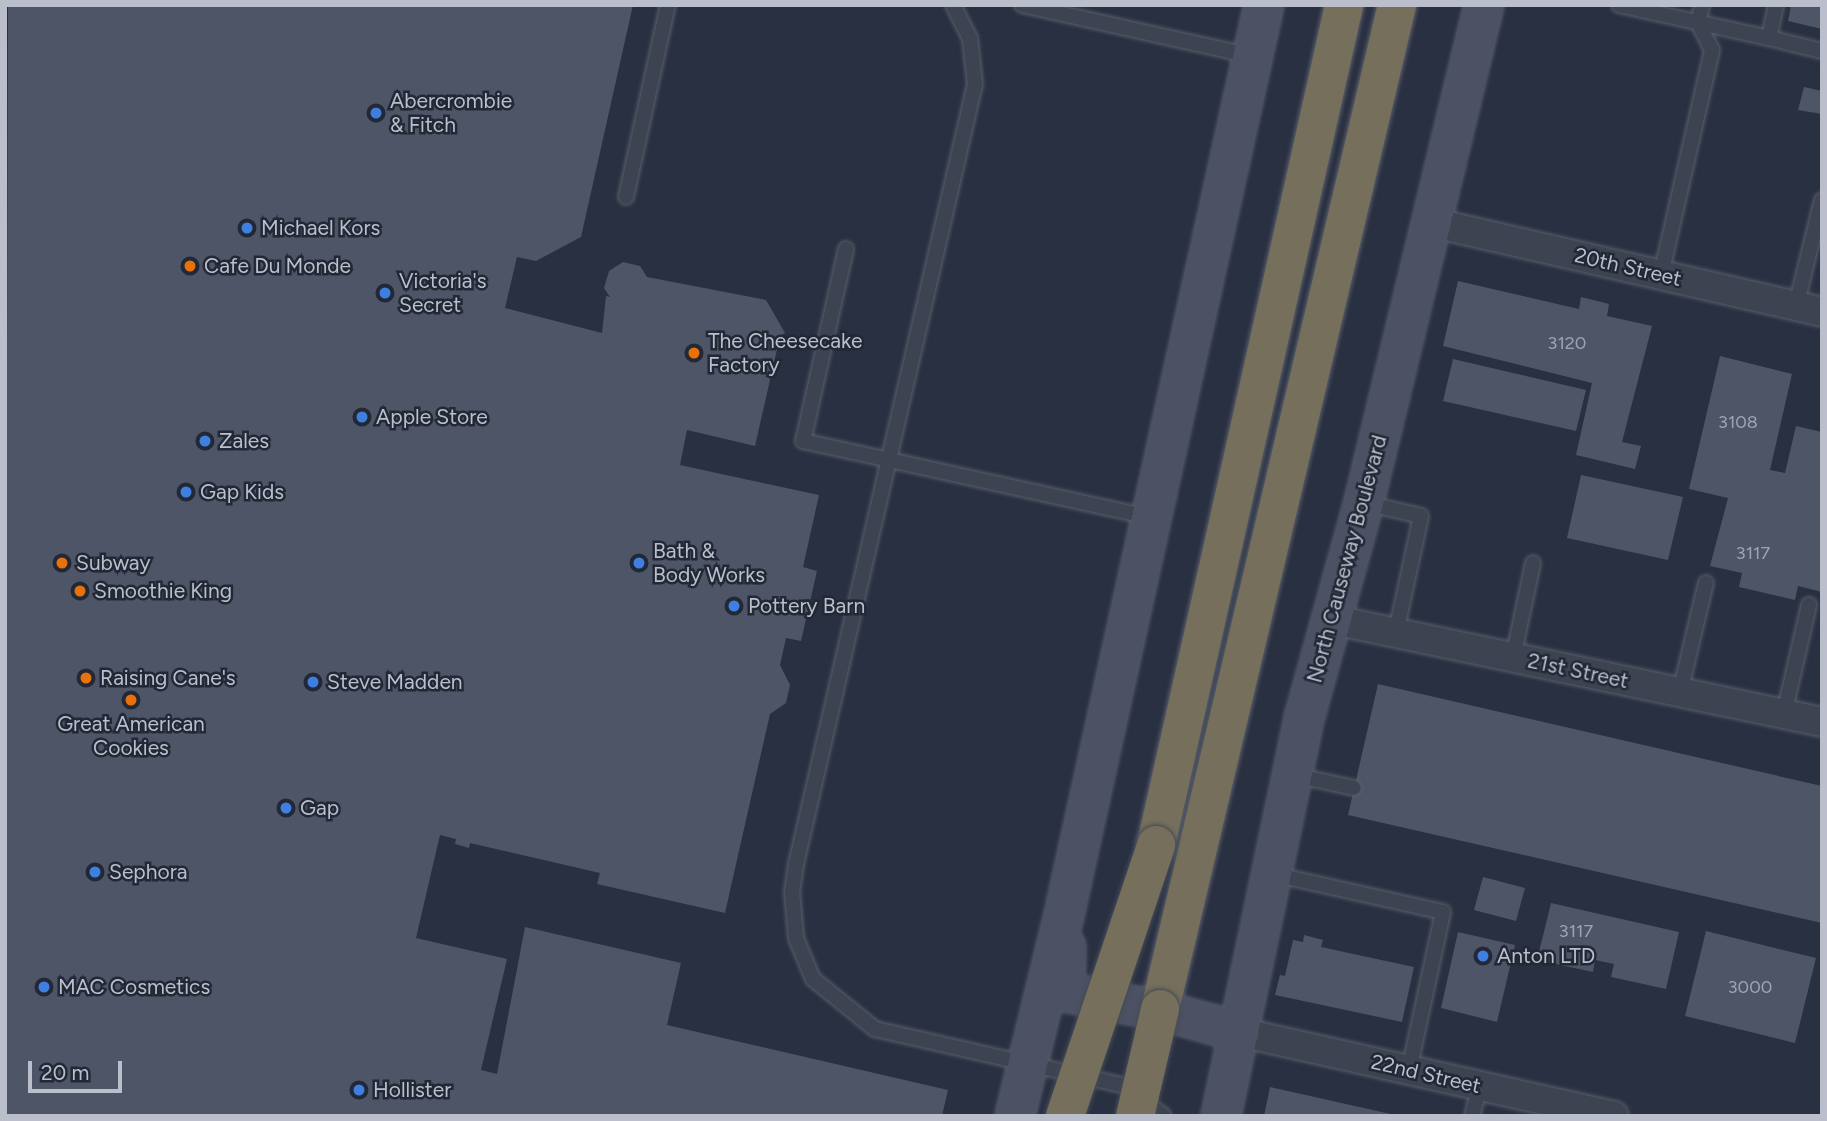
<!DOCTYPE html>
<style>
body{margin:0}
#map{position:relative;width:1827px;height:1121px;overflow:hidden;background:#293041;font-family:Figtree,sans-serif}
div>[style]{position:absolute}
[style*='--x']{left:calc(var(--x)*1px);top:calc(var(--y)*1px);width:calc(var(--w)*1px);rotate:calc(var(--a)*1deg)}
.building>*{inset:0;background:#4e5567}
.roads{filter:drop-shadow(0 0 2px #585e6b) drop-shadow(0 0 2px #585e6b)}
.lane>*{height:14px;margin:-7px;padding:0 7px;transform-origin:7px;border-radius:7px;background:#3d4351}
.street>*{height:28px;margin:-14px;padding:0 14px;transform-origin:14px;border-radius:14px;background:#3d4351}
.secondary>*{height:38px;margin:-19px;padding:0 19px;transform-origin:19px;border-radius:19px;background:#4c5263}
.highway>*{height:38px;margin:-19px;padding:0 19px;transform-origin:19px;border-radius:19px;background:#766f5b}
.bridges{filter:drop-shadow(0 0 2px #454b58) drop-shadow(0 0 2px #454b58)}
.highway-bridge>*{height:38px;margin:-19px;padding:0 19px;transform-origin:19px;border-radius:19px;background:#766f5b}
.dots>*{width:19px;height:19px;translate:-50% -50%;box-sizing:border-box;border:4px solid #222836;border-radius:50%}
span{translate:-50% -50%;white-space:nowrap;text-align:center;line-height:1.15;-webkit-text-stroke:5px #222836;paint-order:stroke}
.number-label{font-size:18px;color:#9fa4b2}
.number-label span{-webkit-text-stroke-width:0}
.poi-label{font-size:21px;color:#babfcb}
.left{translate:0 -50%;text-align:left}
.street-label{font-size:21px;color:#babfcb}
.frame{position:absolute;inset:0;border:7px solid #babfcb;pointer-events:none}
.scale{position:absolute;left:28px;top:1061px;width:94px;height:32px;box-sizing:border-box;border:4px solid #babfcb;border-top:0;padding-left:9px;font-size:21px;line-height:24px;white-space:nowrap;color:#babfcb;-webkit-text-stroke:5px #222836;paint-order:stroke}
</style>
<div id="map">
<div class="building">
<div style="clip-path:polygon(8px 5px,633px 5px,581px 237px,536px 261px,517px 257px,505px 308px,602px 333px,606px 296px,610px 297px,604px 288px,609px 271px,623px 262px,640px 266px,647px 277px,766px 300px,785px 333px,780px 336px,755px 446px,687px 430px,680px 465px,819px 495px,803px 567px,817px 571px,801px 641px,786px 638px,780px 665px,790px 685px,786px 703px,770px 714px,725px 913px,597px 884px,600px 873px,470px 843px,469px 848px,455px 844px,456px 839px,440px 835px,416px 938px,507px 959px,481px 1070px,497px 1074px,525px 927px,681px 963px,667px 1025px,948px 1090px,942px 1116px,5px 1116px)"></div>
<div style="clip-path:polygon(1791px 5px,1822px 5px,1822px 29px,1788px 21px)"></div>
<div style="clip-path:polygon(1804px 87px,1822px 91px,1822px 114px,1798px 110px)"></div>
<div style="clip-path:polygon(1458px 281px,1579px 309px,1581px 297px,1609px 304px,1607px 316px,1652px 326px,1622px 442px,1641px 446px,1635px 469px,1576px 455px,1592px 383px,1443px 346px)"></div>
<div style="clip-path:polygon(1720px 356px,1792px 374px,1770px 470px,1785px 473px,1796px 426px,1822px 432px,1822px 592px,1798px 586px,1795px 600px,1739px 587px,1742px 573px,1710px 566px,1728px 498px,1689px 489px)"></div>
<div style="clip-path:polygon(1453px 359px,1586px 390px,1576px 431px,1443px 401px)"></div>
<div style="clip-path:polygon(1581px 475px,1683px 497px,1668px 560px,1567px 538px)"></div>
<div style="clip-path:polygon(1378px 684px,1822px 786px,1822px 923px,1348px 815px)"></div>
<div style="clip-path:polygon(1483px 877px,1525px 888px,1516px 921px,1474px 910px)"></div>
<div style="clip-path:polygon(1551px 903px,1679px 932px,1666px 989px,1611px 977px,1614px 964px,1595px 960px,1593px 972px,1537px 960px)"></div>
<div style="clip-path:polygon(1706px 931px,1816px 958px,1795px 1043px,1685px 1016px)"></div>
<div style="clip-path:polygon(1458px 932px,1515px 945px,1497px 1022px,1441px 1008px)"></div>
<div style="clip-path:polygon(1304px 935px,1323px 940px,1321px 947px,1414px 967px,1402px 1022px,1275px 995px,1280px 975px,1285px 976px,1293px 940px,1303px 942px)"></div>
<div style="clip-path:polygon(1270px 1087px,1395px 1115px,1394px 1116px,1264px 1116px)"></div>
</div>
<div class="roads">
<div class="lane">
<div style="--x:953;--y:5;--w:38;--a:63"></div>
<div style="--x:970;--y:39;--w:45;--a:83.7"></div>
<div style="--x:975;--y:84;--w:800;--a:102.92"></div>
<div style="--x:796;--y:864;--w:27;--a:98"></div>
<div style="--x:792;--y:891;--w:47;--a:85.1"></div>
<div style="--x:796;--y:938;--w:44;--a:67.5"></div>
<div style="--x:813;--y:979;--w:80;--a:38.9"></div>
<div style="--x:875;--y:1029;--w:256;--a:12.8"></div>
<div style="--x:1125;--y:1086;--w:49;--a:37.6"></div>
<div style="--x:1022;--y:5;--w:236;--a:12.5"></div>
<div style="--x:1619;--y:5;--w:154;--a:12.4"></div>
<div style="--x:1769;--y:38;--w:34;--a:-78"></div>
<div style="--x:1769;--y:38;--w:55;--a:13.8"></div>
<div style="--x:626;--y:197;--w:197;--a:-77.7"></div>
<div style="--x:846;--y:249;--w:197;--a:102.6"></div>
<div style="--x:803;--y:441;--w:354;--a:12.4"></div>
<div style="--x:1661;--y:275;--w:231;--a:-77.2"></div>
<div style="--x:1712;--y:50;--w:30;--a:-117"></div>
<div style="--x:1698;--y:23;--w:18;--a:-77"></div>
<div style="--x:1796;--y:306;--w:109;--a:-76.2"></div>
<div style="--x:1365;--y:503;--w:57;--a:13.1"></div>
<div style="--x:1421;--y:516;--w:120;--a:102.1"></div>
<div style="--x:1513;--y:658;--w:97;--a:-78.1"></div>
<div style="--x:1680;--y:692;--w:112;--a:-76.6"></div>
<div style="--x:1784;--y:714;--w:112;--a:-77.1"></div>
<div style="--x:1294;--y:775;--w:61;--a:12.2"></div>
<div style="--x:1273;--y:874;--w:174;--a:12.6"></div>
<div style="--x:1443;--y:912;--w:162;--a:102.1"></div>
<div style="--x:1472;--y:1116;--w:31;--a:-75"></div>
</div>
<div class="street">
<div style="--x:1434;--y:223;--w:398;--a:12.9"></div>
<div style="--x:1334;--y:620;--w:499;--a:11.8"></div>
<div style="--x:1239;--y:1032;--w:384;--a:12.6"></div>
</div>
<div class="secondary">
<div style="--x:1066;--y:947;--w:45;--a:91.3"></div>
<div style="--x:1065;--y:992;--w:108;--a:11.2"></div>
<div style="--x:1171;--y:1013;--w:71;--a:15.6"></div>
<div style="--x:1015;--y:1116;--w:216;--a:-76.3"></div>
<div style="--x:1066;--y:906;--w:922;--a:-77.61"></div>
<div style="--x:1221;--y:1116;--w:410;--a:-78.2"></div>
<div style="--x:1305;--y:715;--w:221;--a:-74.5"></div>
<div style="--x:1364;--y:502;--w:511;--a:-76.43"></div>
</div>
<div class="highway">
<div style="--x:1156;--y:845;--w:861;--a:-77.38"></div>
<div style="--x:1160;--y:1009;--w:1032;--a:-76.72"></div>
</div>
</div>
<div class="bridges">
<div class="highway-bridge">
<div style="--x:1065;--y:1116;--w:286;--a:-71.4"></div>
<div style="--x:1135;--y:1116;--w:110;--a:-76.8"></div>
</div>
</div>
<div class="dots">
<div style="left:376px;top:113px;background:#3f7fe0"></div>
<div style="left:247px;top:228px;background:#3f7fe0"></div>
<div style="left:190px;top:266px;background:#e8710a"></div>
<div style="left:385px;top:293px;background:#3f7fe0"></div>
<div style="left:694px;top:353px;background:#e8710a"></div>
<div style="left:362px;top:417px;background:#3f7fe0"></div>
<div style="left:205px;top:441px;background:#3f7fe0"></div>
<div style="left:186px;top:492px;background:#3f7fe0"></div>
<div style="left:62px;top:563px;background:#e8710a"></div>
<div style="left:639px;top:563px;background:#3f7fe0"></div>
<div style="left:80px;top:591px;background:#e8710a"></div>
<div style="left:734px;top:606px;background:#3f7fe0"></div>
<div style="left:86px;top:678px;background:#e8710a"></div>
<div style="left:313px;top:682px;background:#3f7fe0"></div>
<div style="left:131px;top:700px;background:#e8710a"></div>
<div style="left:286px;top:808px;background:#3f7fe0"></div>
<div style="left:95px;top:872px;background:#3f7fe0"></div>
<div style="left:1483px;top:956px;background:#3f7fe0"></div>
<div style="left:44px;top:987px;background:#3f7fe0"></div>
<div style="left:359px;top:1090px;background:#3f7fe0"></div>
</div>
<div class="number-label">
<span style="left:1567px;top:343px">3120</span>
<span style="left:1738px;top:422px">3108</span>
<span style="left:1753px;top:553px">3117</span>
<span style="left:1576px;top:931px">3117</span>
<span style="left:1750px;top:987px">3000</span>
</div>
<div class="poi-label">
<span class="left" style="left:390px;top:113px">Abercrombie<br>&amp; Fitch</span>
<span class="left" style="left:261px;top:228px">Michael Kors</span>
<span class="left" style="left:204px;top:266px">Cafe Du Monde</span>
<span class="left" style="left:399px;top:293px">Victoria's<br>Secret</span>
<span class="left" style="left:708px;top:353px">The Cheesecake<br>Factory</span>
<span class="left" style="left:376px;top:417px">Apple Store</span>
<span class="left" style="left:219px;top:441px">Zales</span>
<span class="left" style="left:200px;top:492px">Gap Kids</span>
<span class="left" style="left:653px;top:563px">Bath &amp;<br>Body Works</span>
<span class="left" style="left:76px;top:563px">Subway</span>
<span class="left" style="left:94px;top:591px">Smoothie King</span>
<span class="left" style="left:748px;top:606px">Pottery Barn</span>
<span class="left" style="left:100px;top:678px">Raising Cane's</span>
<span class="left" style="left:327px;top:682px">Steve Madden</span>
<span style="left:131px;top:736px">Great American<br>Cookies</span>
<span class="left" style="left:300px;top:808px">Gap</span>
<span class="left" style="left:109px;top:872px">Sephora</span>
<span class="left" style="left:1497px;top:956px">Anton LTD</span>
<span class="left" style="left:58px;top:987px">MAC Cosmetics</span>
<span class="left" style="left:373px;top:1090px">Hollister</span>
</div>
<div class="street-label">
<span style="left:1628px;top:267px;rotate:13deg">20th Street</span>
<span style="left:1347px;top:559px;rotate:-75deg">North Causeway Boulevard</span>
<span style="left:1578px;top:671px;rotate:12deg">21st Street</span>
<span style="left:1426px;top:1074px;rotate:13deg">22nd Street</span>
</div>
<div class="frame"></div>
<div class="scale">20 m</div>
</div>
